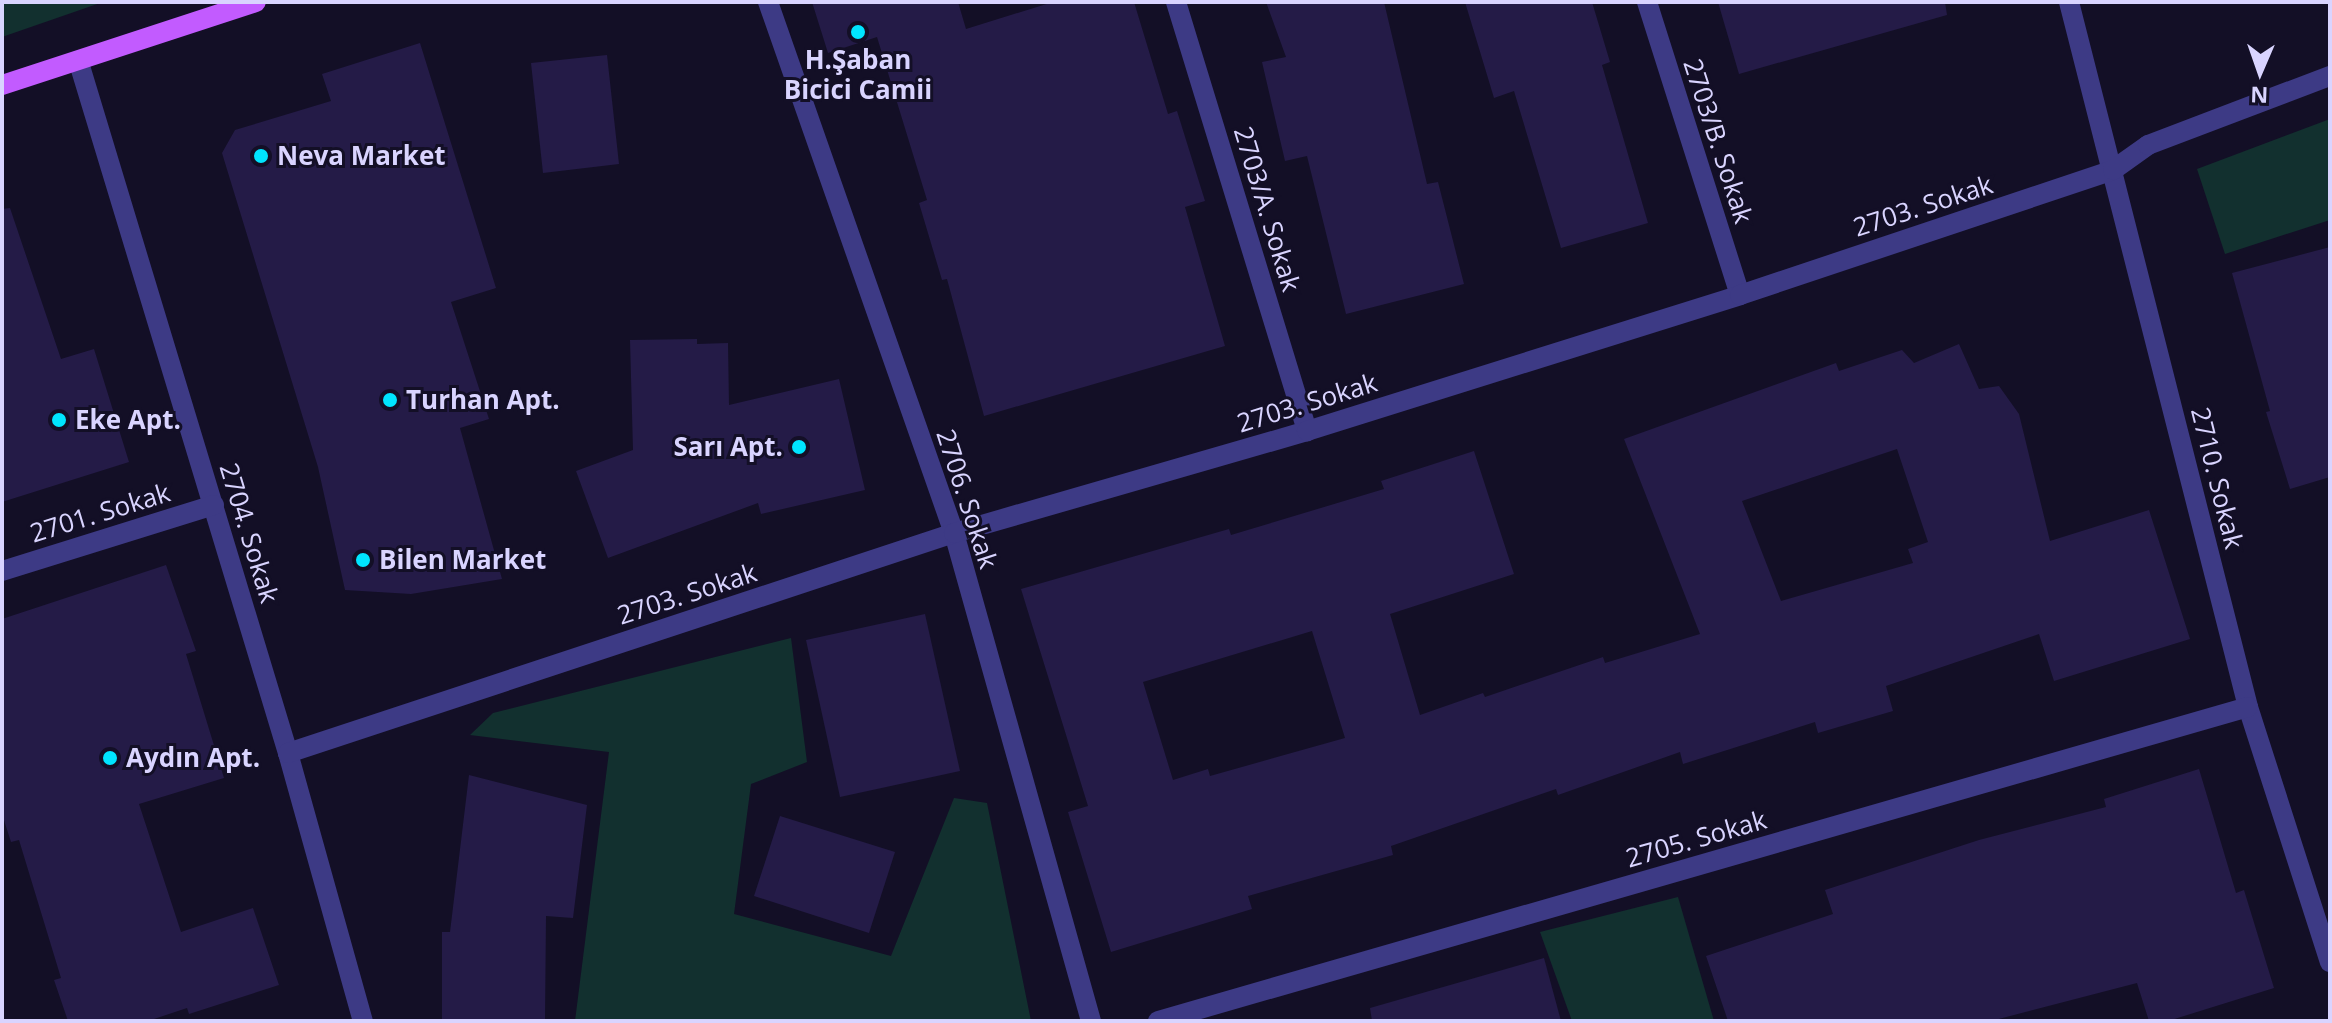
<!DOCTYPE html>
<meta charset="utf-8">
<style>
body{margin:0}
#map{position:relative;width:2332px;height:1023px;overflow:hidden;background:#130f26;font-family:"Open Sans",sans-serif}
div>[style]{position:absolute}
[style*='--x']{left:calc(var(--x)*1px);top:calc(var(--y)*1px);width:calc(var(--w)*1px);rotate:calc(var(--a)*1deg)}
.green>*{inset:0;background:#12302f}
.building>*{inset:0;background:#241b47}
.minor>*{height:20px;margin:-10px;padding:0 10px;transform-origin:10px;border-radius:10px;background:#3d3a85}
.major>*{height:20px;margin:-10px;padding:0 10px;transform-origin:10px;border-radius:10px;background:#c25bff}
.dots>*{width:22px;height:22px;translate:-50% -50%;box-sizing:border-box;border:4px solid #130f26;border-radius:50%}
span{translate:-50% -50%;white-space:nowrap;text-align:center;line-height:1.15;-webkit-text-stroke:6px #130f26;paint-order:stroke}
.poi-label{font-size:26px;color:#d9d4ff;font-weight:700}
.left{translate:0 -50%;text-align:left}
.right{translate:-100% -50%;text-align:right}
.street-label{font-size:26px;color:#d9d4ff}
.frame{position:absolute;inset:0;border:4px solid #d9d4ff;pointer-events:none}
.north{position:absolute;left:2220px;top:32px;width:80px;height:80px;-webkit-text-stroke:6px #130f26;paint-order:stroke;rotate:182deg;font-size:22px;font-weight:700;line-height:32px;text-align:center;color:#d9d4ff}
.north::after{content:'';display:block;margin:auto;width:28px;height:36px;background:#d9d4ff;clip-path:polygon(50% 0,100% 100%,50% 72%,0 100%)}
</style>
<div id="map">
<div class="green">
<div style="clip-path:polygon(2px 2px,103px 2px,2px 37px)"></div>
<div style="clip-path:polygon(2330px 119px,2330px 220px,2225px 254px,2197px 169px)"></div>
<div style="clip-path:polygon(791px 638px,807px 762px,751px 784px,734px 914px,891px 956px,954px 798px,987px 803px,1031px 1021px,575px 1021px,609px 752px,470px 735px,493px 713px)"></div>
<div style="clip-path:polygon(1678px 897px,1714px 1021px,1572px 1021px,1540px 932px)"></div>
</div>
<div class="building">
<div style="clip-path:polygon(812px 2px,958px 2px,966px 29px,1053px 2px,1134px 2px,1168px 114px,1177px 111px,1205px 201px,1185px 207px,1225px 346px,984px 416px,947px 279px,942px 280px,919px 203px,927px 200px,877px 37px,828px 53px)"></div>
<div style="clip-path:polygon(1266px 2px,1384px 2px,1427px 184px,1438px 182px,1464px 284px,1346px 314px,1307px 156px,1285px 161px,1262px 62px,1286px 57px)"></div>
<div style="clip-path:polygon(1465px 2px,1592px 2px,1610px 62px,1602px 65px,1648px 223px,1561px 248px,1514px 91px,1494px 98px)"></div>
<div style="clip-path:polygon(1718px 2px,1945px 2px,1947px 15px,1739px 74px)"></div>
<div style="clip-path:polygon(420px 43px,496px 288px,451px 302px,489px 419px,460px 428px,502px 579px,411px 594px,345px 590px,318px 467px,222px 153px,235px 130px,331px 101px,322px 74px)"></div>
<div style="clip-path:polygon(607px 55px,619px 164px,543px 173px,531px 63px)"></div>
<div style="clip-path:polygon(10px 208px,61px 359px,94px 349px,129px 462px,2px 502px,2px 209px)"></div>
<div style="clip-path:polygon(2330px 247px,2330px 477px,2290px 489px,2266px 412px,2270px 411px,2232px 273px)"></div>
<div style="clip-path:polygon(697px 339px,697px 344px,728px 343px,729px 405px,839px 379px,865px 490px,761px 514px,758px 503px,608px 558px,576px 471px,633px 450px,630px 340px)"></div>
<div style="clip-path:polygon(evenodd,1959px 344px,1979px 389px,1999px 386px,2019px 414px,2050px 541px,2149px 510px,2190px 639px,2054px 681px,2039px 634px,1886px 686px,1893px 711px,1818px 733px,1815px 722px,1683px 764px,1680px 752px,1558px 795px,1556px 789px,1391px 846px,1393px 855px,1248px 896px,1252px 909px,1111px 952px,1068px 812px,1088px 806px,1021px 589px,1229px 529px,1231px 535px,1384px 489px,1381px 481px,1474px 451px,1514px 574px,1390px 614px,1420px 715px,1483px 693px,1485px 697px,1603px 657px,1605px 663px,1700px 634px,1624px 439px,1836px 363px,1839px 371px,1902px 350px,1914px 363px,1959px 344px,1897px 449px,1928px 542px,1908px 549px,1913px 563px,1781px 601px,1742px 501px,1897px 449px,1959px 344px,1312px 631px,1345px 738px,1210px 776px,1208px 769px,1173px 780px,1143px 682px,1312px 631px)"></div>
<div style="clip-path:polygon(166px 565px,196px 651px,186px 654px,224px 778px,139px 804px,181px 932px,253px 908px,279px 985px,189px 1014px,187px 1008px,148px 1021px,68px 1021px,54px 980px,61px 978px,19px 840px,11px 842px,2px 814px,2px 619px)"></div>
<div style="clip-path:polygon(925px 614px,960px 771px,840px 797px,806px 640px)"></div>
<div style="clip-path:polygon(2199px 769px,2236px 893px,2244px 890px,2274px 988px,2168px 1021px,2149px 1021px,2137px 983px,1991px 1021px,1728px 1021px,1706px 956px,1833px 914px,1825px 890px,1979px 840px,2106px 807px,2104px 799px)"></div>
<div style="clip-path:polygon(469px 775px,587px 805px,573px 918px,546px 916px,545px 1021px,442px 1021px,442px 932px,450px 932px)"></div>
<div style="clip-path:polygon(780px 816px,895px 852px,869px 933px,754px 896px)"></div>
<div style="clip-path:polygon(1544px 958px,1561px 1021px,1372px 1021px,1370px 1008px)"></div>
</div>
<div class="minor">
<div style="--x:768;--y:2;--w:563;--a:70.7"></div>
<div style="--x:954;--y:533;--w:507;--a:74.32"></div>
<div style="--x:1176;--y:2;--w:449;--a:73"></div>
<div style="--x:1647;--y:2;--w:307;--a:72.4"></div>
<div style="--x:2069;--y:2;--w:727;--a:75.75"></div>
<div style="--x:2248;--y:707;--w:268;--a:72.2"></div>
<div style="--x:79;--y:63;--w:721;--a:73.15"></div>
<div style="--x:288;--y:753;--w:278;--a:74.4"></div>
<div style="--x:2;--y:571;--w:222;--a:-17.3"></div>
<div style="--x:288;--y:753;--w:701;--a:-18.28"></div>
<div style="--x:954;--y:533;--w:367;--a:-16.1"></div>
<div style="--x:1307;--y:431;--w:454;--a:-17.4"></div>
<div style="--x:1740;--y:295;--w:393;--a:-18.5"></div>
<div style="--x:2113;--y:170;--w:43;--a:-35.5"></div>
<div style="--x:2148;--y:145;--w:195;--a:-20.8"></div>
<div style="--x:1158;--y:1021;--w:1134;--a:-16.07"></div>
</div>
<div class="major">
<div style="--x:2;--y:85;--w:267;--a:-18.1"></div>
</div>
<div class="dots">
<div style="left:858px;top:32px;background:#00e5ff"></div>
<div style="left:261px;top:156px;background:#00e5ff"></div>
<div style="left:390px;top:400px;background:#00e5ff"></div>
<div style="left:59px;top:420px;background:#00e5ff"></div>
<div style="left:799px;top:447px;background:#00e5ff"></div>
<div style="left:363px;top:560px;background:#00e5ff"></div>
<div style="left:110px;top:758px;background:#00e5ff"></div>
</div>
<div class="poi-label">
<span style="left:858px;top:75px">H.Şaban<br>Bicici Camii</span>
<span class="left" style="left:277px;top:156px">Neva Market</span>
<span class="left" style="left:406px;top:400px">Turhan Apt.</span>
<span class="left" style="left:75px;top:420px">Eke Apt.</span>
<span class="right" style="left:783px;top:447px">Sarı Apt.</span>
<span class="left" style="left:379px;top:560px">Bilen Market</span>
<span class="left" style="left:126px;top:758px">Aydın Apt.</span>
</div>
<div class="street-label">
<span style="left:1718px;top:141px;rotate:72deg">2703/B. Sokak</span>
<span style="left:1923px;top:206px;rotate:-18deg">2703. Sokak</span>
<span style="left:1267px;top:209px;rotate:73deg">2703/A. Sokak</span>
<span style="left:1307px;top:403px;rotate:-17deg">2703. Sokak</span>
<span style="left:2217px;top:478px;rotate:76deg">2710. Sokak</span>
<span style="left:967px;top:499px;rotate:72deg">2706. Sokak</span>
<span style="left:100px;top:513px;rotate:-17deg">2701. Sokak</span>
<span style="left:249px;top:533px;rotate:73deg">2704. Sokak</span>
<span style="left:687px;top:594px;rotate:-18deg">2703. Sokak</span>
<span style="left:1696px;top:839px;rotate:-16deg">2705. Sokak</span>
</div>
<div class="frame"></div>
<div class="north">N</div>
</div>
